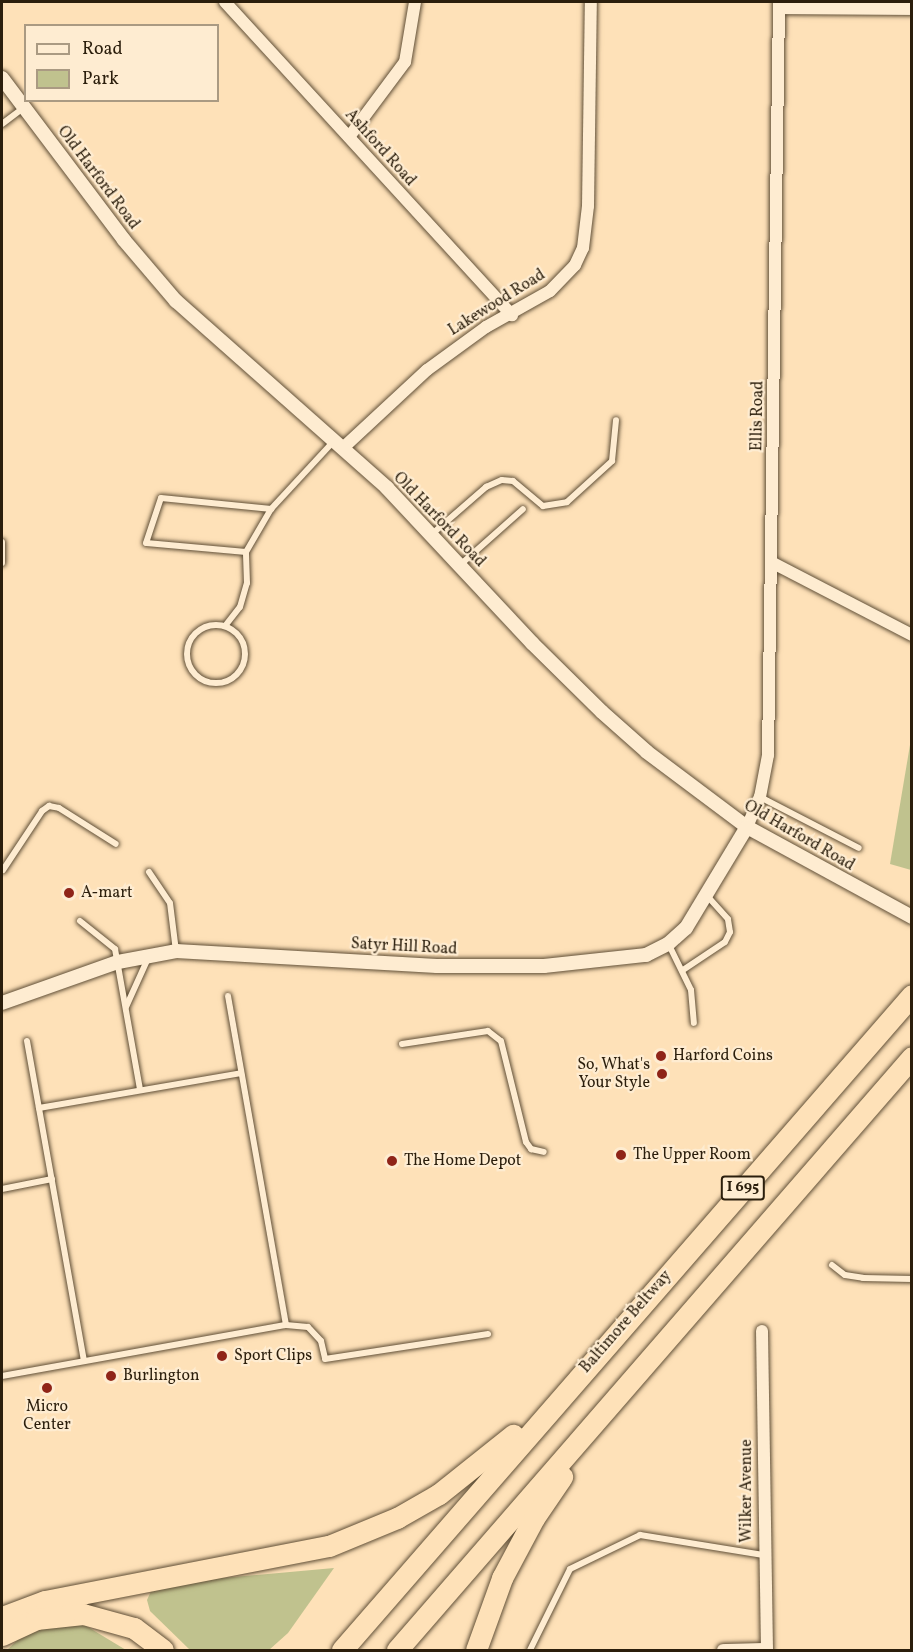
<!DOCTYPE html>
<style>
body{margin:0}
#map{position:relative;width:913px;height:1652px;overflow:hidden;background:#fee1b8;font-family:Vollkorn,serif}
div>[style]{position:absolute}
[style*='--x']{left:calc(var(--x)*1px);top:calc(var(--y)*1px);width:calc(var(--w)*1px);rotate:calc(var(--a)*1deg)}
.green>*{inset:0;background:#c0c28e}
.roads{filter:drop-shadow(0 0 2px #604f37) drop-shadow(0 0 2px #604f37)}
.service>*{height:6px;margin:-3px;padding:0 3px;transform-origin:3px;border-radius:3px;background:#feecd1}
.service>.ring{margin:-3px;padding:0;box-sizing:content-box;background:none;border:6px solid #feecd1;border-radius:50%}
.minor>*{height:12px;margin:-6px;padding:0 6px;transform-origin:6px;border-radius:6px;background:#feecd1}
.tertiary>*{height:14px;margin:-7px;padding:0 7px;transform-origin:7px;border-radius:7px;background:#feecd1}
.motorway>*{height:21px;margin:-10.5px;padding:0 10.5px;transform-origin:10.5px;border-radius:10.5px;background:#fee1b8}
.dots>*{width:16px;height:16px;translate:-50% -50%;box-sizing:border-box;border:3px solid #feecd1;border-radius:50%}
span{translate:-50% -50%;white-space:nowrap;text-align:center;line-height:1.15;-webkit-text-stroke:4.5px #feecd1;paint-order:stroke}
.shield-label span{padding:2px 4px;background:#feecd1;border:2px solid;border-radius:4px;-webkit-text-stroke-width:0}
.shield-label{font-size:15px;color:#2b1e0c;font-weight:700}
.street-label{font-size:16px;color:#2b1e0c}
.poi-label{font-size:16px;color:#2b1e0c}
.left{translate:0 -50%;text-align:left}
.right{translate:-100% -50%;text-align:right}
.frame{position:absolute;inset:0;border:3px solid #2b1e0c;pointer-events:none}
.legend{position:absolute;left:24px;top:24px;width:195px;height:78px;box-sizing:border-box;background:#feecd1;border:2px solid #aa9a82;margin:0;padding:8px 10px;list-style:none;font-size:18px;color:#2b1e0c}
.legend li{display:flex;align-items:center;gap:12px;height:30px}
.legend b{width:30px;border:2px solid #aa9a82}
</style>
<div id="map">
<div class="green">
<div style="clip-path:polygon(911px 739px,911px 870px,890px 864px)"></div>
<div style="clip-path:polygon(334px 1568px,288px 1633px,269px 1650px,190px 1650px,150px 1611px,147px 1600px,152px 1589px,211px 1579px)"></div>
<div style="clip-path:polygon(53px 1622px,83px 1624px,126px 1650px,7px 1650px,23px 1635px)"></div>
</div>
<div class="roads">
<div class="service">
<div style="--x:2;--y:124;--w:26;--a:-37"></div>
<div style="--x:432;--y:534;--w:72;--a:-41"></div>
<div style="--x:486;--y:487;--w:17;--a:-24"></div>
<div style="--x:502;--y:480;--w:11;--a:5"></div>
<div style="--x:513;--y:481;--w:39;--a:40"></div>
<div style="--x:543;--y:506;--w:24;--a:-9"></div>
<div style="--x:567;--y:502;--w:61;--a:-42.3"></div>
<div style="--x:612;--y:461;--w:41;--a:-84.4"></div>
<div style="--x:2;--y:542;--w:21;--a:90"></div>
<div style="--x:246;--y:552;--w:100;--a:-174.9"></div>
<div style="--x:146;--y:543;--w:47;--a:-71.6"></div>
<div style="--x:161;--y:498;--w:111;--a:5.7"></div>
<div style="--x:460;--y:565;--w:84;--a:-41.6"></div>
<div class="ring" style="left:187px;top:625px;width:52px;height:52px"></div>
<div style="--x:225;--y:626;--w:24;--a:-52"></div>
<div style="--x:240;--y:607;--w:25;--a:-74"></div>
<div style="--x:247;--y:583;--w:31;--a:-92"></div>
<div style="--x:246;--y:552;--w:50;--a:-59.8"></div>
<div style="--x:271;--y:509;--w:94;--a:-47.2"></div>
<div style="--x:760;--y:797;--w:111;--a:27.3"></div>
<div style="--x:3;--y:870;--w:71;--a:-56.5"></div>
<div style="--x:42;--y:811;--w:9;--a:-36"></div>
<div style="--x:49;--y:806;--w:10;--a:11"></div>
<div style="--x:59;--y:808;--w:67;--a:32.3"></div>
<div style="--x:149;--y:872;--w:37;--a:56"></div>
<div style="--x:170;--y:903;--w:48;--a:82.9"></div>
<div style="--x:80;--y:921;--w:45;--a:38.7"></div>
<div style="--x:115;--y:949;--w:143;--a:79.9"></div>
<div style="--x:669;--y:945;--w:50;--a:63.9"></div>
<div style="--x:691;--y:990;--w:33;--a:85"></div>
<div style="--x:683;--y:970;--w:50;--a:-33.7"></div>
<div style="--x:725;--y:942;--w:11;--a:-63"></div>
<div style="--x:730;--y:932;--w:13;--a:-99"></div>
<div style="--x:728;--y:919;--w:31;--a:-132"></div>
<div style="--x:228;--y:996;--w:334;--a:80"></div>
<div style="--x:126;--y:1007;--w:56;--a:-65.7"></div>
<div style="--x:27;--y:1041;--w:325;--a:79.9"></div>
<div style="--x:402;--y:1044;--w:87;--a:-8.6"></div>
<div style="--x:488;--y:1031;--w:16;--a:38"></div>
<div style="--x:501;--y:1041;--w:104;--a:76.1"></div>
<div style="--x:526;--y:1142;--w:9;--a:54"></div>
<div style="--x:531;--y:1149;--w:13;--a:13"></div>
<div style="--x:39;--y:1108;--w:205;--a:-9.8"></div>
<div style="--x:2;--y:1189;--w:51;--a:-11.3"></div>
<div style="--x:832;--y:1265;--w:16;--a:38"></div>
<div style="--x:845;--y:1275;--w:18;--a:9"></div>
<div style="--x:863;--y:1278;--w:49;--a:1.2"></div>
<div style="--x:2;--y:1376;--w:289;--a:-10.2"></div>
<div style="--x:286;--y:1325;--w:22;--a:5"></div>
<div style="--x:308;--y:1327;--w:19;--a:47"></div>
<div style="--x:321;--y:1341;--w:18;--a:77"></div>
<div style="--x:325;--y:1359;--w:165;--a:-8.7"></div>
<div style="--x:530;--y:1650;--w:90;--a:-63.7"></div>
<div style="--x:570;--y:1569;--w:78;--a:-25.9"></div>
<div style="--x:640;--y:1535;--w:125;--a:9.2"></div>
</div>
<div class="minor">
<div style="--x:225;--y:2;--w:425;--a:47.5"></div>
<div style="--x:779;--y:8;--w:133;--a:0.4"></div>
<div style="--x:349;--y:137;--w:94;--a:-53.3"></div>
<div style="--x:405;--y:62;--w:61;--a:-80.5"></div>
<div style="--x:344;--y:447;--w:113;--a:-42.9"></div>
<div style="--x:427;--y:370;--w:73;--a:-36.1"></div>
<div style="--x:486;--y:327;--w:73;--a:-29.4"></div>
<div style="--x:550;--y:291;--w:36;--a:-46"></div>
<div style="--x:575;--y:265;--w:19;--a:-65"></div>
<div style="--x:583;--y:248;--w:42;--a:-83.2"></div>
<div style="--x:588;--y:206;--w:204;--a:-89.2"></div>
<div style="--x:773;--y:563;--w:157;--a:27.4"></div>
<div style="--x:747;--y:827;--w:33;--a:-67"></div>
<div style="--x:760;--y:797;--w:43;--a:-79.2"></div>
<div style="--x:768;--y:755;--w:753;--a:-89.16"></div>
<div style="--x:762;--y:1331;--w:319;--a:89.1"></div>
<div style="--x:723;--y:1650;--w:44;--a:-1.3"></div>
</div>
<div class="tertiary">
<div style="--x:2;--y:78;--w:203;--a:53"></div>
<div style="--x:124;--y:240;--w:80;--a:49.6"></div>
<div style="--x:176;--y:301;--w:282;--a:41.5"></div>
<div style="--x:387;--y:488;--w:212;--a:46.9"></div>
<div style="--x:532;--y:643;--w:98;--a:44.6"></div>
<div style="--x:602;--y:712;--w:60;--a:41.6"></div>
<div style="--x:647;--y:752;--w:125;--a:36.9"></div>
<div style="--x:747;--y:827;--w:188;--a:28.6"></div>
<div style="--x:2;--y:1003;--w:123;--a:-19.5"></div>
<div style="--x:118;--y:962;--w:59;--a:-10.7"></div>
<div style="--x:176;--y:951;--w:261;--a:3.3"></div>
<div style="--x:437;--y:966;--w:107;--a:0"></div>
<div style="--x:544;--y:966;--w:103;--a:-6.2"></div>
<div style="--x:646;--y:955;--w:25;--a:-27"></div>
<div style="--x:668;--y:944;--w:24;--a:-42"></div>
<div style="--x:686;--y:928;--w:118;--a:-58.9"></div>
</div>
<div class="motorway">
<div style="--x:2;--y:1617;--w:46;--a:-20.4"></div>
<div style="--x:45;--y:1601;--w:289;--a:-11"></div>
<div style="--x:329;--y:1546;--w:74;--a:-22.4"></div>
<div style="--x:397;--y:1518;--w:48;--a:-29.7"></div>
<div style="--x:439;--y:1494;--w:95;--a:-38.6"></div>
<div style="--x:2;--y:1635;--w:38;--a:-25"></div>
<div style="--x:36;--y:1619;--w:47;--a:-6.1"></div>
<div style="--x:83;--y:1614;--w:53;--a:15.4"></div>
<div style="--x:134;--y:1628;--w:36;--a:37"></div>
<div style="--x:342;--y:1650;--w:868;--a:-48.97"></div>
<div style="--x:397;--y:1650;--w:785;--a:-49.03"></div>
<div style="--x:476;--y:1650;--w:77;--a:-70.1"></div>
<div style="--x:502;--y:1578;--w:68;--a:-61.9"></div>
<div style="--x:534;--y:1518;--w:50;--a:-55.7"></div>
</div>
</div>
<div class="dots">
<div style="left:69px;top:893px;background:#8f2418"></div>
<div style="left:661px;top:1056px;background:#8f2418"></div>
<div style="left:662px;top:1074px;background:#8f2418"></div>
<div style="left:621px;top:1155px;background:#8f2418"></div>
<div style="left:392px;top:1161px;background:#8f2418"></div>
<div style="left:222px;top:1356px;background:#8f2418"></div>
<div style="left:111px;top:1376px;background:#8f2418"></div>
<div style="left:47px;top:1388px;background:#8f2418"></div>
</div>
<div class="shield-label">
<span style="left:743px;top:1188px">I 695</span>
</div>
<div class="street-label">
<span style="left:380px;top:148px;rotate:48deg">Ashford Road</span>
<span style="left:98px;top:178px;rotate:53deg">Old Harford Road</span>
<span style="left:497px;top:303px;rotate:-32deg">Lakewood Road</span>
<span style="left:758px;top:416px;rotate:-89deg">Ellis Road</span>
<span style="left:439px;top:520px;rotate:46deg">Old Harford Road</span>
<span style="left:799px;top:836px;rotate:30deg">Old Harford Road</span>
<span style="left:404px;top:947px;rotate:3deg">Satyr Hill Road</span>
<span style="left:626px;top:1322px;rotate:-49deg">Baltimore Beltway</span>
<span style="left:747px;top:1491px;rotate:-90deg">Wilker Avenue</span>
</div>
<div class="poi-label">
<span class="left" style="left:81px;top:893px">A-mart</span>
<span class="left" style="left:673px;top:1056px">Harford Coins</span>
<span class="right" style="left:650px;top:1074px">So, What's<br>Your Style</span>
<span class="left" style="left:633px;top:1155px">The Upper Room</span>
<span class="left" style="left:404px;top:1161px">The Home Depot</span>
<span class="left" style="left:234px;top:1356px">Sport Clips</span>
<span class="left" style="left:123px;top:1376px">Burlington</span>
<span style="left:47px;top:1416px">Micro<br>Center</span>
</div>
<div class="frame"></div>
<ul class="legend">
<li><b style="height:8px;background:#feecd1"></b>Road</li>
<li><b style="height:16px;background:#c0c28e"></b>Park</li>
</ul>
</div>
